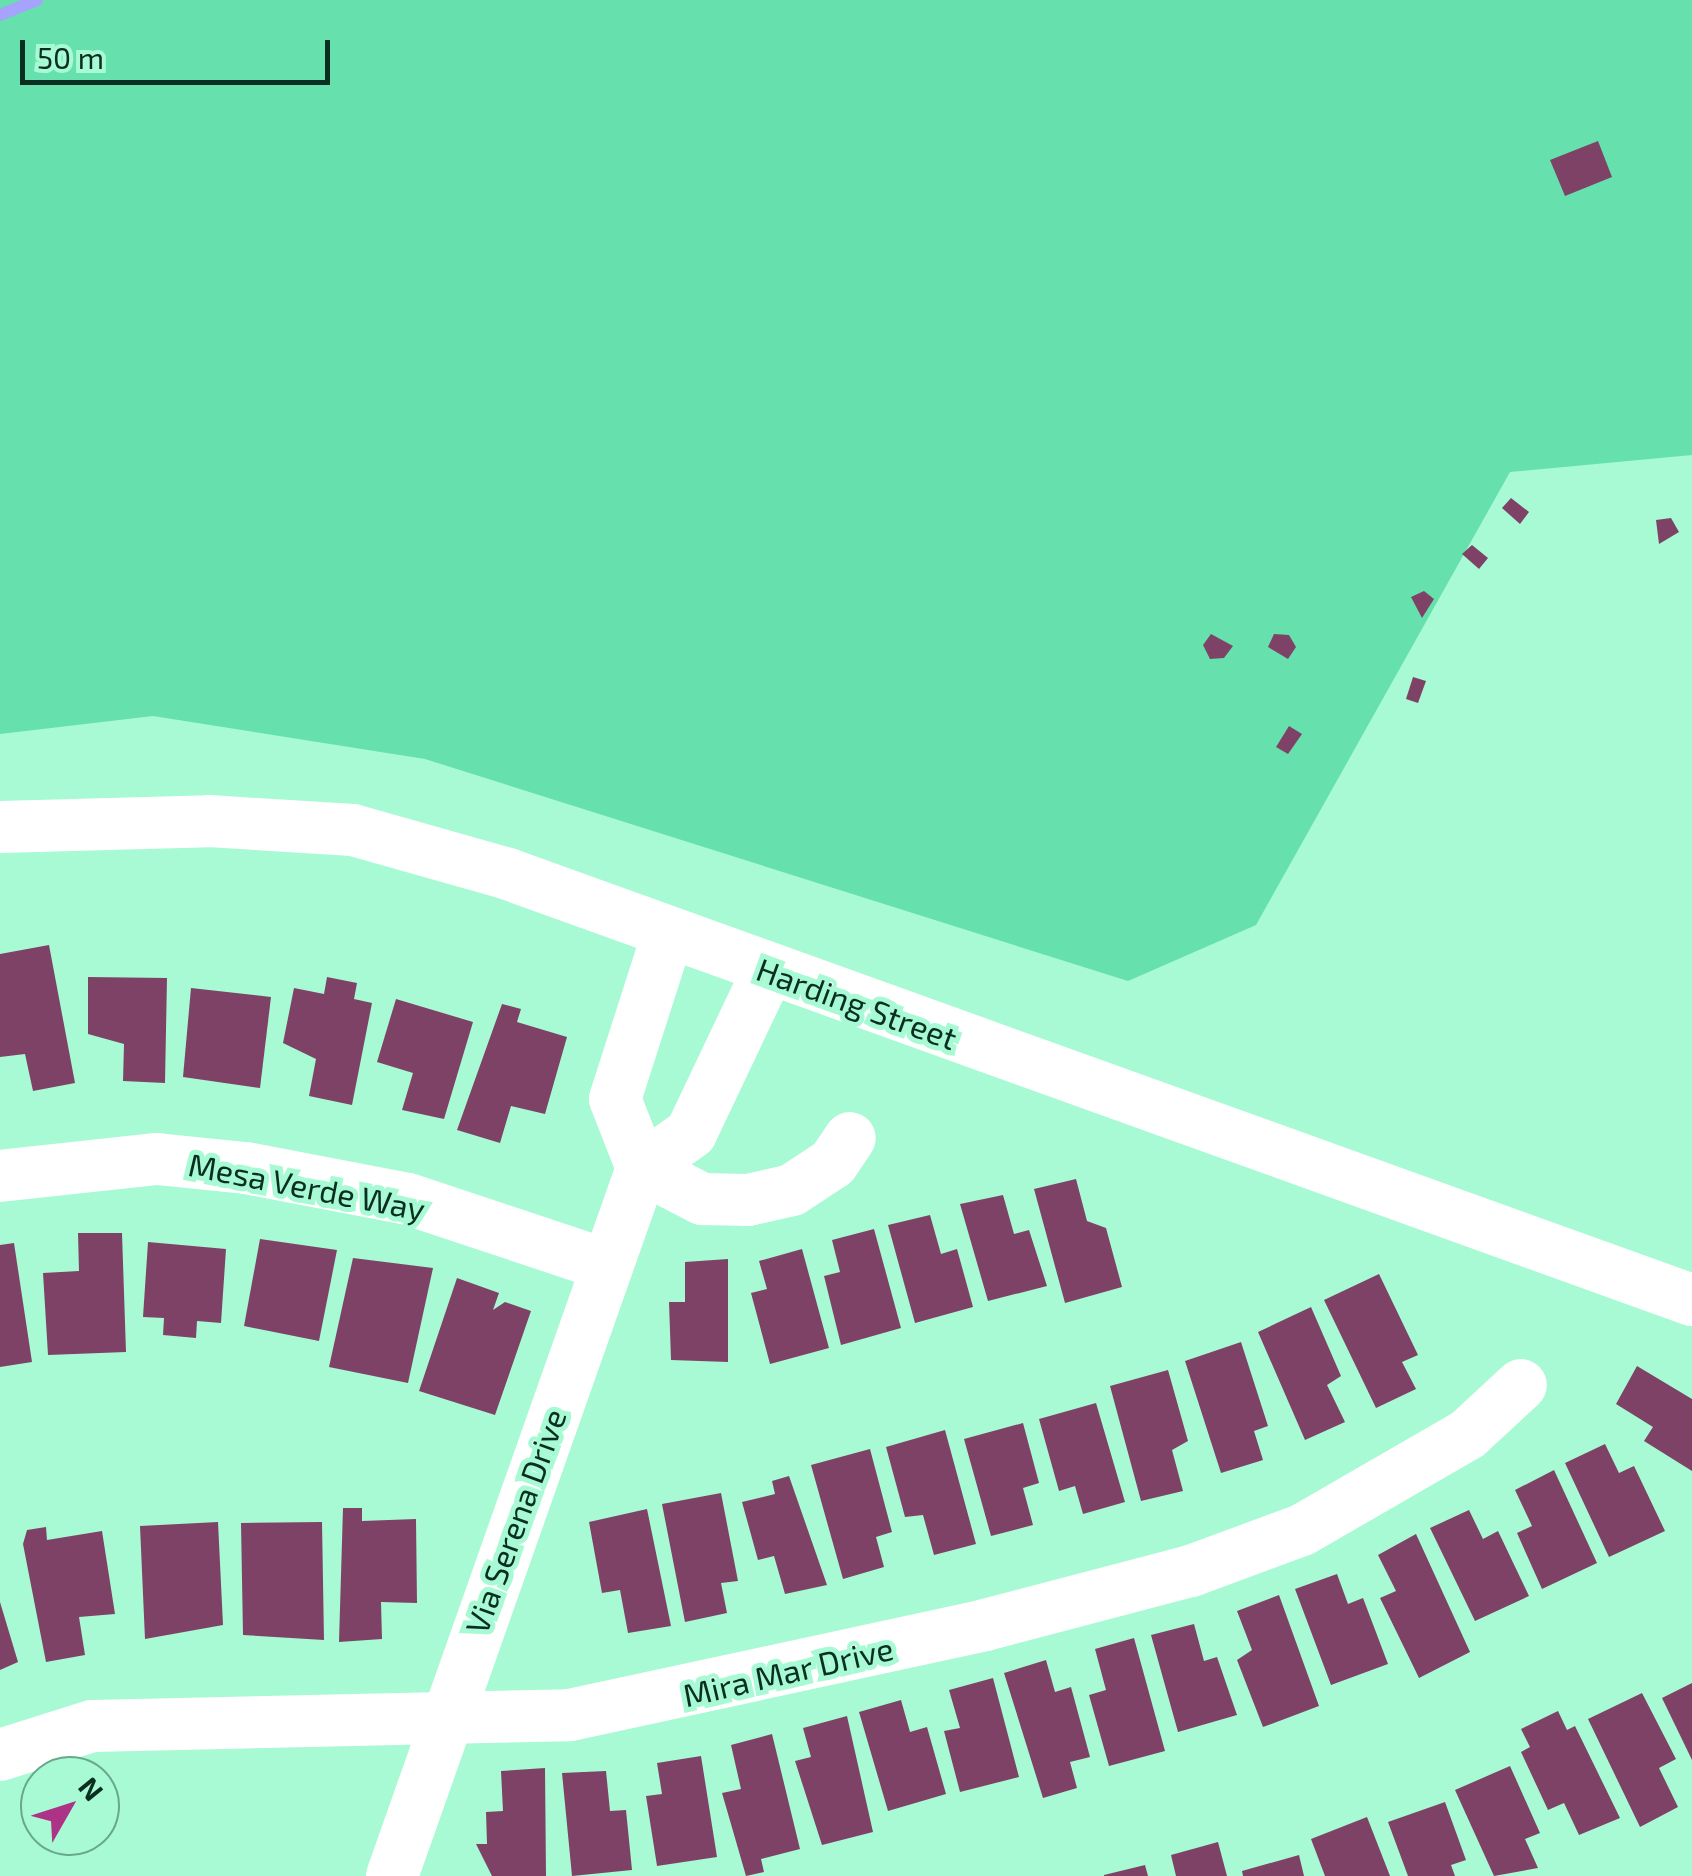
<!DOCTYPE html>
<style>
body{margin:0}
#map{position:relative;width:1692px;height:1876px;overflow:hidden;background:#a7fad3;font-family:"Exo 2",sans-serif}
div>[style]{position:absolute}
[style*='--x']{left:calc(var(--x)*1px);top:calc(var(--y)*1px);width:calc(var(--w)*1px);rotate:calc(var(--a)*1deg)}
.green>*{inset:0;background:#66e0ad}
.stream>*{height:12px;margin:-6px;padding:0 6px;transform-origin:6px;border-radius:6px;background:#a5a3fc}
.building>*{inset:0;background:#7f4267}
.minor>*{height:52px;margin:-26px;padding:0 26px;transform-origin:26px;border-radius:26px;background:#fff}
span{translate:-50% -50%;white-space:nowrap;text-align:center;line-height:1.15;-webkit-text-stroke:10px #a7fad3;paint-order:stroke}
.street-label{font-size:32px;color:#0a2e20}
.north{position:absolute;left:20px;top:1756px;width:100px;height:100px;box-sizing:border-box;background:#a7fad3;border:2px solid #68a88b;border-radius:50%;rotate:51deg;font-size:28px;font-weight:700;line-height:40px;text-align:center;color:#0a2e20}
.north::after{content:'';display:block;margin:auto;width:35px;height:45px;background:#ad3386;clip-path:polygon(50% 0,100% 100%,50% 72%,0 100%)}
.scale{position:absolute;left:20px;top:40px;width:310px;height:45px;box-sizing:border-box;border:5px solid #0a2e20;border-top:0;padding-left:12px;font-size:30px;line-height:35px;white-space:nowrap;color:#0a2e20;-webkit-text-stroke:8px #a7fad3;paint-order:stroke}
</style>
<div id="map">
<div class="green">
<div style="clip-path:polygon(0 0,1692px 0,1692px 455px,1510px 472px,1256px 925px,1128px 981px,425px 759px,153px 716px,0 734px)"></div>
</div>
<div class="stream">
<div style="--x:0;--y:15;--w:40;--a:-22"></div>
</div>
<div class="building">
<div style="clip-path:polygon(1598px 141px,1612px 177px,1565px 196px,1550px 160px)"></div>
<div style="clip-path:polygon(1511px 498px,1529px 512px,1520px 524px,1502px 508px)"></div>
<div style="clip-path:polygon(1671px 518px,1679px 532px,1659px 544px,1656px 520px)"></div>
<div style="clip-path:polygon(1472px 545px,1488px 558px,1479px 569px,1462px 554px)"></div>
<div style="clip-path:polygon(1424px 591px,1434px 599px,1422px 618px,1411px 597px)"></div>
<div style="clip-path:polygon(1211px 634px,1233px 646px,1224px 658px,1210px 659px,1203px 645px)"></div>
<div style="clip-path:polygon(1274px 634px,1289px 635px,1296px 647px,1288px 659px,1268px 647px)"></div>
<div style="clip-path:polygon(1413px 677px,1426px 681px,1418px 703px,1406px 699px)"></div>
<div style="clip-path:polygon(1289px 726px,1302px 734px,1288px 754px,1276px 747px)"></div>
<div style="clip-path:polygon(49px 945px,75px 1083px,33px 1091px,25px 1054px,0 1057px,0 954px)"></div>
<div style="clip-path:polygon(88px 977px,167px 978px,165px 1083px,123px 1081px,124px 1044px,88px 1034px)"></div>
<div style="clip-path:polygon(327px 977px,357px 983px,354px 999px,372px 1003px,352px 1105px,309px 1096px,316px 1059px,283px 1043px,294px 988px,324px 994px)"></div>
<div style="clip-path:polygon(191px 988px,271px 997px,260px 1088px,183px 1077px)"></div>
<div style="clip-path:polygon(396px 999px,473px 1022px,444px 1119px,402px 1110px,413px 1073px,377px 1062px)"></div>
<div style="clip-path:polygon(502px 1004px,521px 1009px,517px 1022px,567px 1037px,545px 1114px,511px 1106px,500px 1143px,457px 1130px)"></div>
<div style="clip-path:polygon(1076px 1179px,1087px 1221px,1106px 1228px,1122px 1287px,1065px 1303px,1034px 1189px)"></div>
<div style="clip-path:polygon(1003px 1195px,1014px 1234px,1029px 1230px,1047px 1286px,988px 1301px,960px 1204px)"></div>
<div style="clip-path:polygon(930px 1215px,941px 1254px,957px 1249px,973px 1307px,915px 1323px,888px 1225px)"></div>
<div style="clip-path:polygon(874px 1229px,901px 1328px,841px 1345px,824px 1276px,840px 1272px,832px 1240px)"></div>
<div style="clip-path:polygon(78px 1233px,122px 1233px,126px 1352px,48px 1355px,43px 1273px,79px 1271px)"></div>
<div style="clip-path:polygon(260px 1239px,337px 1250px,319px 1341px,244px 1326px)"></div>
<div style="clip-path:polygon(148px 1242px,226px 1249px,221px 1323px,197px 1321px,196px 1338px,163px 1335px,164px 1318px,143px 1317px)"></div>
<div style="clip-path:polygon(14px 1243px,32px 1362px,0 1367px,0 1245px)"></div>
<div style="clip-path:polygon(802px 1249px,829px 1348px,770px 1364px,751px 1293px,767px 1289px,759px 1261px)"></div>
<div style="clip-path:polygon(353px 1258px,433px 1268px,408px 1383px,329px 1367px)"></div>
<div style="clip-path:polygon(728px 1259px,728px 1362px,671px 1360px,669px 1302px,685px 1302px,685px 1262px)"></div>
<div style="clip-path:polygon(1379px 1274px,1418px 1355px,1402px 1362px,1416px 1389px,1376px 1408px,1324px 1300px)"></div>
<div style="clip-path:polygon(457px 1278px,499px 1293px,493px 1310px,505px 1302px,531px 1311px,495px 1415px,419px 1391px)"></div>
<div style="clip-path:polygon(1311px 1307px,1341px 1376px,1327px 1385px,1345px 1422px,1305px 1440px,1258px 1332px)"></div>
<div style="clip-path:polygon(1241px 1342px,1268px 1426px,1254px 1431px,1263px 1460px,1221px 1473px,1185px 1361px)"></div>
<div style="clip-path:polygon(1637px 1366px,1692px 1399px,1692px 1471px,1644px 1441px,1653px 1427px,1616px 1404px)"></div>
<div style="clip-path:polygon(1168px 1370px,1188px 1441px,1172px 1450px,1183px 1491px,1141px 1501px,1110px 1386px)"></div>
<div style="clip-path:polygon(1096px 1403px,1125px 1502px,1083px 1514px,1075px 1486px,1059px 1491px,1039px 1419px)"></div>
<div style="clip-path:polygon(1023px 1423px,1039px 1483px,1023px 1488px,1033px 1525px,991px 1536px,964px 1439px)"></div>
<div style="clip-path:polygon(945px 1430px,976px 1544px,934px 1555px,923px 1515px,905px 1517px,886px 1447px)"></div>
<div style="clip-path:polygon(1605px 1444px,1619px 1473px,1634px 1466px,1665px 1531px,1609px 1557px,1565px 1463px)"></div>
<div style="clip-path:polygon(870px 1449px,892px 1532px,876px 1537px,884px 1567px,843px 1579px,811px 1465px)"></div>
<div style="clip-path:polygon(1554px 1470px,1597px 1563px,1542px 1589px,1517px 1533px,1532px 1526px,1515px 1490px)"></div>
<div style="clip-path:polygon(789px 1476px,827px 1585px,785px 1594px,774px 1556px,758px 1560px,742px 1502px,775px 1494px,772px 1481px)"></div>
<div style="clip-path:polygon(721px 1493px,738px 1581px,721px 1583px,727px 1613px,685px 1622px,662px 1504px)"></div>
<div style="clip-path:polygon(343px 1508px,362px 1508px,362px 1521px,416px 1519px,417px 1603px,381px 1602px,382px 1639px,339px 1642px)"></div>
<div style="clip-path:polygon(647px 1509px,671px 1626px,628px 1633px,620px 1590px,602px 1593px,589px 1522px)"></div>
<div style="clip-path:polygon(1469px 1510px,1483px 1539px,1498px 1531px,1529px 1596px,1475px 1621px,1430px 1528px)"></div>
<div style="clip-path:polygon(218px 1522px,223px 1625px,145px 1639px,140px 1526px)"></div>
<div style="clip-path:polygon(322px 1522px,324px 1640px,243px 1635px,241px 1523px)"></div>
<div style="clip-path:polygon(46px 1527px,47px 1540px,102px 1531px,115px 1614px,79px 1617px,85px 1655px,46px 1662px,23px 1544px,27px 1530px)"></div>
<div style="clip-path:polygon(1416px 1534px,1470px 1652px,1419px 1678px,1380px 1598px,1396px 1591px,1378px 1555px)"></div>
<div style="clip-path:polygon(1337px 1574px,1348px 1604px,1363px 1598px,1388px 1664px,1331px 1685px,1295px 1589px)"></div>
<div style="clip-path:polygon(1279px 1595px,1319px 1706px,1263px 1727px,1237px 1660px,1252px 1650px,1237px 1611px)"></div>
<div style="clip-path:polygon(0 1602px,18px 1662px,0 1670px)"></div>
<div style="clip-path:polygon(1194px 1624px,1204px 1661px,1217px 1657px,1237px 1715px,1178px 1732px,1151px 1635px)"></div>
<div style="clip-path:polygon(1134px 1638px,1165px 1751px,1109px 1766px,1089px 1695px,1106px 1690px,1095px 1649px)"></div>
<div style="clip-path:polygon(1046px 1660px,1055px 1692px,1071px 1687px,1090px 1757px,1070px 1762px,1077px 1788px,1043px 1798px,1004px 1673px)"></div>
<div style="clip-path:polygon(993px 1678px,1019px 1777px,960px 1792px,944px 1731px,960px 1728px,949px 1690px)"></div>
<div style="clip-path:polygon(1692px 1683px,1692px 1760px,1662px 1698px)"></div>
<div style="clip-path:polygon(1642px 1693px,1676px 1759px,1659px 1768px,1678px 1807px,1640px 1827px,1588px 1719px)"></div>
<div style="clip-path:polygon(901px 1700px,910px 1732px,927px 1727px,946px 1794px,888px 1811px,859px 1712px)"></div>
<div style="clip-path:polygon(1558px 1711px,1567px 1730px,1575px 1726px,1620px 1818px,1579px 1835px,1564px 1803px,1548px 1810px,1521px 1752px,1530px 1747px,1521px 1729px)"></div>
<div style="clip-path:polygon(847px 1716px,873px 1832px,822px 1845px,795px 1761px,811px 1757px,803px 1728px)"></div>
<div style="clip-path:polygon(772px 1734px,800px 1849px,761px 1859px,764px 1872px,746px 1876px,722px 1793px,741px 1789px,731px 1745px)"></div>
<div style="clip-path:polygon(701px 1756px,717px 1857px,657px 1866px,646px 1796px,662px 1794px,657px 1763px)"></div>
<div style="clip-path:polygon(1510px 1766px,1540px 1833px,1525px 1839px,1538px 1868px,1494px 1876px,1455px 1790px)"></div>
<div style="clip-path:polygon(545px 1768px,546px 1876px,492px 1876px,476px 1844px,487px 1844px,486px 1812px,503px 1811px,501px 1771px)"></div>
<div style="clip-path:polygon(606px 1771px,610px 1811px,626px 1810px,632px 1870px,572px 1876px,562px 1773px)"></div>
<div style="clip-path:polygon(1445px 1802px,1466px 1860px,1451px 1865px,1455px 1876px,1408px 1876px,1388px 1822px)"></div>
<div style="clip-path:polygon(1367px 1817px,1390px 1876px,1325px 1876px,1311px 1839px)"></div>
<div style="clip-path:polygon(1218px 1842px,1227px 1876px,1176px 1876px,1171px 1855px)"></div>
<div style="clip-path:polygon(1299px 1855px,1304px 1876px,1243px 1876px,1242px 1871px)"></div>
<div style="clip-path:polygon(1145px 1865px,1148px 1876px,1104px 1876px,1104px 1875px)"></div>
</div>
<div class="minor">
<div style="--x:0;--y:827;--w:209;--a:-1.6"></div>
<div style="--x:209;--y:821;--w:144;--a:3.6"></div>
<div style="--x:353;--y:830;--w:161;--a:15.8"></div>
<div style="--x:508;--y:874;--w:1258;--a:19.79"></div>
<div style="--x:642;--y:1168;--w:74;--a:-111.4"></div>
<div style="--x:615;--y:1099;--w:173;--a:-72.2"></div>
<div style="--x:642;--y:1168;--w:68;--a:27.3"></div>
<div style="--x:702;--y:1199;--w:46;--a:1.2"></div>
<div style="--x:748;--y:1200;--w:45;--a:-12.8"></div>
<div style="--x:792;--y:1190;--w:49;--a:-33.4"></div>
<div style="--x:833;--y:1163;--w:30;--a:-56"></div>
<div style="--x:0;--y:1176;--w:158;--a:-6.2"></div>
<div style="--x:157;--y:1159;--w:89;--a:5.8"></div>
<div style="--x:246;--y:1168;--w:165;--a:10.8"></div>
<div style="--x:408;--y:1199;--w:209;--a:18.4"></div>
<div style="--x:0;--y:1755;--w:96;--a:-17.5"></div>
<div style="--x:92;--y:1726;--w:478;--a:-1.3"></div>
<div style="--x:570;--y:1715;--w:425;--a:-12.2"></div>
<div style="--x:985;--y:1625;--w:213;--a:-14.7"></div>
<div style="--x:1191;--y:1571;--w:118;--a:-20.3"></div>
<div style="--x:1302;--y:1530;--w:192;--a:-30"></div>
<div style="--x:1468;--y:1434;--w:72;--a:-42.8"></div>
<div style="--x:392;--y:1876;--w:751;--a:-70.55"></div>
<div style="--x:642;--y:1168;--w:60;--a:-35.5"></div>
<div style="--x:691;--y:1133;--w:179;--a:-64.6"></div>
</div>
<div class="street-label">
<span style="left:857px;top:1003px;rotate:20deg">Harding Street</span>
<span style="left:307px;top:1186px;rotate:11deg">Mesa Verde Way</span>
<span style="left:515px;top:1521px;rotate:-70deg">Via Serena Drive</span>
<span style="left:788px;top:1671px;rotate:-13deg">Mira Mar Drive</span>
</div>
<div class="north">N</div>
<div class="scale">50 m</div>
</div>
